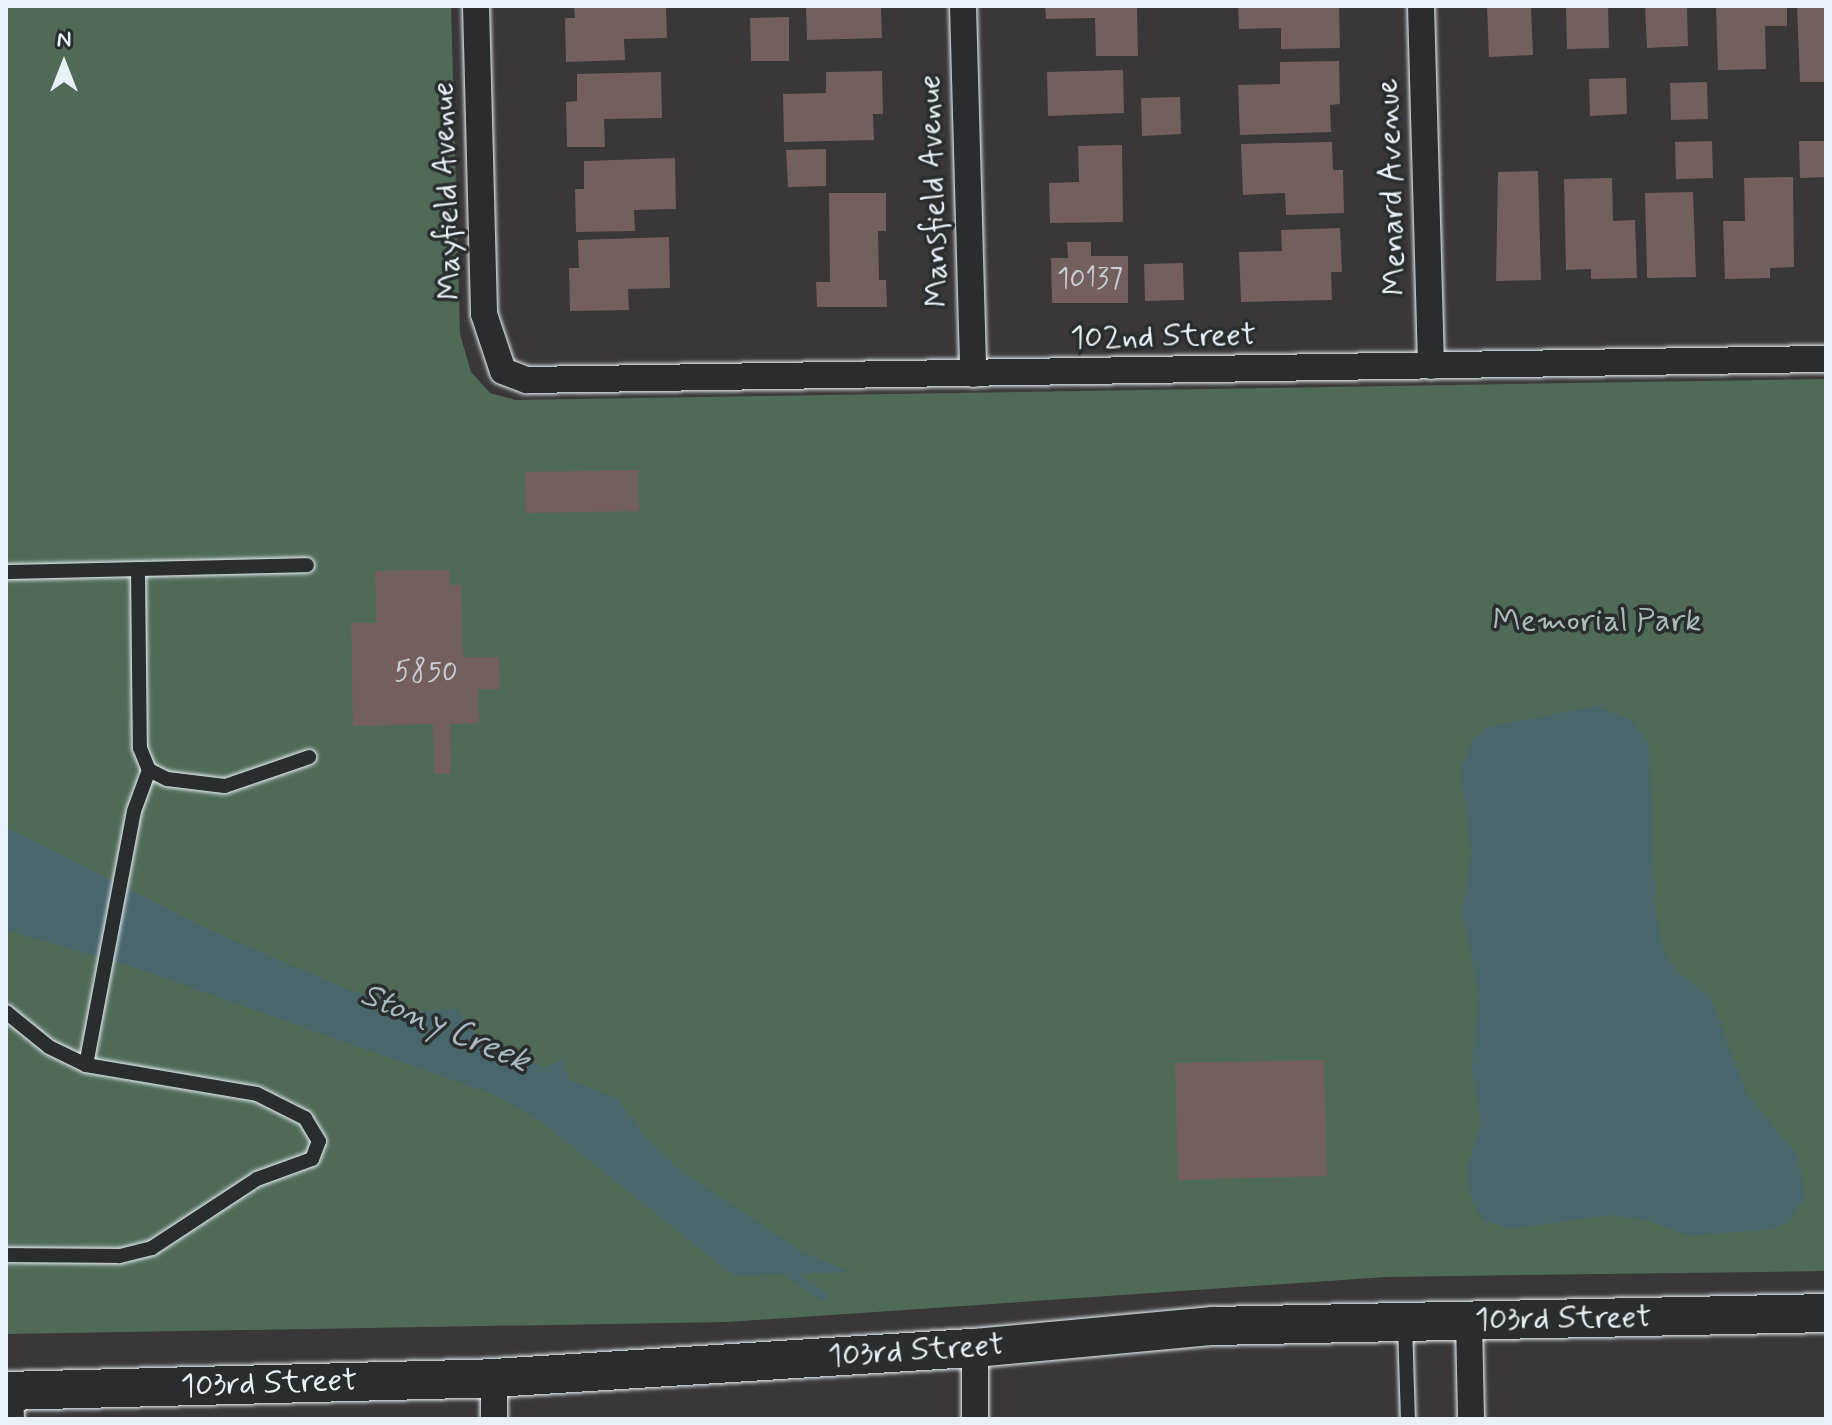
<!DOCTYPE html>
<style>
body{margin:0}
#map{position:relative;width:1832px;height:1425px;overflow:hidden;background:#393738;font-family:Mynerve,sans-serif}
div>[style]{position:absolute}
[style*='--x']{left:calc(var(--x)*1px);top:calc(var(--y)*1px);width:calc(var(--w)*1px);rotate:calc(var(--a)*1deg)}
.green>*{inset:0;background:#506a58}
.water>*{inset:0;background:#49676b}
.stream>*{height:9px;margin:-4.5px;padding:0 4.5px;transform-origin:4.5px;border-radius:4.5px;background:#49676b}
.building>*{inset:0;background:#73605e}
.roads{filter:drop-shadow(0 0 2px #e8f1f8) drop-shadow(0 0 2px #e8f1f8)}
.lane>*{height:14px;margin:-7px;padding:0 7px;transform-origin:7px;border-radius:7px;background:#2a2d2e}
.street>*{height:26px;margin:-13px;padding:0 13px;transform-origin:13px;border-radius:13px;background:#2a2d2e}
.secondary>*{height:38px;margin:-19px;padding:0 19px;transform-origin:19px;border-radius:19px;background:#2a2d2e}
span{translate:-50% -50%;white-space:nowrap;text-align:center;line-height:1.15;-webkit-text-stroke:7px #2a2d2e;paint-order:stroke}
.number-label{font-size:28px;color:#cbcdd2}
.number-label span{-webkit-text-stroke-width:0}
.street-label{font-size:32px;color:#e8f1f8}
.park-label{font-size:32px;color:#abbbb8}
.water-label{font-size:34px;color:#a8bac0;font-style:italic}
.frame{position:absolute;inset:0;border:8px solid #e8f1f8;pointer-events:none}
.north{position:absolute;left:24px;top:24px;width:80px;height:80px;-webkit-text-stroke:6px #2a2d2e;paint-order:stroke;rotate:0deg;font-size:22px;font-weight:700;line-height:32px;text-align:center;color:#e8f1f8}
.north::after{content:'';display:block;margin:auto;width:28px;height:36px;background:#e8f1f8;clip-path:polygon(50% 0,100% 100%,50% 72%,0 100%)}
</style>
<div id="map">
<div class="green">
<div style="clip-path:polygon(6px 6px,451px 6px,460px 334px,471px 372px,490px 393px,516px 400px,1826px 379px,1826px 1271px,1386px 1277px,728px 1322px,6px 1334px)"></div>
</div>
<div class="water">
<div style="clip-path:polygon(1596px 706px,1632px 720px,1649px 745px,1656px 916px,1664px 950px,1675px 970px,1710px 997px,1747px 1094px,1798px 1156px,1805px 1197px,1790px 1221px,1774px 1229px,1688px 1236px,1649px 1221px,1610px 1215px,1509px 1229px,1481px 1219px,1470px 1195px,1467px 1169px,1481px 1123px,1472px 1067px,1479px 995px,1462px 911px,1471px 854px,1461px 771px,1472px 740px,1488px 727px)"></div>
<div style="clip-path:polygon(6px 827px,210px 930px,345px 988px,410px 1011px,458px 1009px,477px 1038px,545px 1068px,564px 1058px,569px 1080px,617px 1098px,648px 1140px,684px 1173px,804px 1253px,852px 1272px,734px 1276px,539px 1120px,495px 1095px,130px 966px,6px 930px)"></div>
</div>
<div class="stream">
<div style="--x:783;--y:1268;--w:48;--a:35.7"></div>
</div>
<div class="building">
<div style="clip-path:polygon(574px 6px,666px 6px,667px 38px,624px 39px,625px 60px,566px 62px,565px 18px,575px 18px)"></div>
<div style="clip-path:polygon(806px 6px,881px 6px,882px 38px,807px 40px)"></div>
<div style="clip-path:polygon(1045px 6px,1137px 6px,1138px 56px,1096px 56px,1095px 18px,1046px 19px)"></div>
<div style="clip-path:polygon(1238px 6px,1339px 6px,1340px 48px,1281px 49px,1281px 28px,1239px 29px)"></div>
<div style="clip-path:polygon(1487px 6px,1531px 6px,1533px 55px,1489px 57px)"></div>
<div style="clip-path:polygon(1566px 6px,1608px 6px,1609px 48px,1567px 49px)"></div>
<div style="clip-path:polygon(1645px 6px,1687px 6px,1688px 46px,1647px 48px)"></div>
<div style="clip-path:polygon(1716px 6px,1787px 6px,1787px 26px,1765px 26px,1766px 69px,1718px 70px)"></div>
<div style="clip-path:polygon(1797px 6px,1826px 6px,1826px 82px,1800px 82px)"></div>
<div style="clip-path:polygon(789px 17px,789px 61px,751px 61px,750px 18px)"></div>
<div style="clip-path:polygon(1339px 61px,1340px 104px,1330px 105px,1331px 132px,1240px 135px,1238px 85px,1280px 84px,1280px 62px)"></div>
<div style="clip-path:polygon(1123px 70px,1124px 113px,1048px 116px,1047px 72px)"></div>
<div style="clip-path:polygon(882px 71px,883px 114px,873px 114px,874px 140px,784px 142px,783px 94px,826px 93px,826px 72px)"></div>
<div style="clip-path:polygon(661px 72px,662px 118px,604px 119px,605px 147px,567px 147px,566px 102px,577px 101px,577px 74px)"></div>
<div style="clip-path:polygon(1626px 78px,1627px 114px,1590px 116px,1589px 79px)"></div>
<div style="clip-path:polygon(1707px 82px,1708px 119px,1671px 120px,1670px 83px)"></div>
<div style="clip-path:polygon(1180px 97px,1181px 134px,1142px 136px,1141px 98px)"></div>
<div style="clip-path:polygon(1712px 141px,1713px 178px,1676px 179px,1675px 142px)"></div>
<div style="clip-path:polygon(1799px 141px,1826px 141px,1826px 177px,1800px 178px)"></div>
<div style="clip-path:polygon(1332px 142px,1333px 170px,1343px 170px,1344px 213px,1286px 215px,1285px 193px,1243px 195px,1241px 144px)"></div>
<div style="clip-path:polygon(1122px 145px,1123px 222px,1050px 223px,1049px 183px,1079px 182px,1078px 146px)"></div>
<div style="clip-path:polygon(826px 149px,826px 186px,788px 187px,786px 150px)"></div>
<div style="clip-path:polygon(675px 158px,676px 209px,634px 210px,635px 231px,576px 232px,575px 189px,584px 189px,584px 161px)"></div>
<div style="clip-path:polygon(1538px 171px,1541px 280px,1496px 281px,1498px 172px)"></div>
<div style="clip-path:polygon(1793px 177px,1794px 267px,1770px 268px,1770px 278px,1725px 279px,1723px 221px,1745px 221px,1744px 178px)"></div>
<div style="clip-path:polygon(1612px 178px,1613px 221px,1635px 220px,1637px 278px,1591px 279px,1591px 269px,1566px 270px,1564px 179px)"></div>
<div style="clip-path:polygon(1693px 192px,1696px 277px,1647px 278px,1645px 193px)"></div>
<div style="clip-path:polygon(829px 193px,886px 193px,886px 231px,878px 231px,879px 280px,886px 280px,887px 307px,817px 307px,816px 282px,830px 282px)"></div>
<div style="clip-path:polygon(1340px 228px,1342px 272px,1331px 272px,1332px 300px,1241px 302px,1239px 252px,1282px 251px,1281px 230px)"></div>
<div style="clip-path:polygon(669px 237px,670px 288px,628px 289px,629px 310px,570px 311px,569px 268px,579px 268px,578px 240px)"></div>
<div style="clip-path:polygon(1067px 242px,1091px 242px,1091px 256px,1128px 256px,1128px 303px,1052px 303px,1051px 258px,1068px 258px)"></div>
<div style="clip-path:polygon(1183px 263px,1184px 300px,1145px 301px,1144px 264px)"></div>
<div style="clip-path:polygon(638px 470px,639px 511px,526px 513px,525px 472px)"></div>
<div style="clip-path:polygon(449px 570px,450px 585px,461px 585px,463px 657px,499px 657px,500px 689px,478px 689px,479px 723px,450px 724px,451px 774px,434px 774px,433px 724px,353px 726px,351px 623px,376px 623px,375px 571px)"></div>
<div style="clip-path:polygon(1324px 1060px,1327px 1176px,1178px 1180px,1175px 1063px)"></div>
</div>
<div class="roads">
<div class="lane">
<div style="--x:138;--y:569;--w:179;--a:89.4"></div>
<div style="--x:140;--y:748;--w:24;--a:68"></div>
<div style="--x:149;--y:770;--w:20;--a:27"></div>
<div style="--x:167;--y:779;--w:58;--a:6.9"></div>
<div style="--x:225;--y:786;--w:89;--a:-19"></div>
<div style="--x:6;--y:572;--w:301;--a:-1.3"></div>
<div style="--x:6;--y:1012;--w:55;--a:39.1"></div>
<div style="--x:49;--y:1047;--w:41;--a:25.9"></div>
<div style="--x:86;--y:1065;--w:173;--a:9.6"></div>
<div style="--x:257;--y:1094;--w:54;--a:26.6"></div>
<div style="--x:305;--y:1118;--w:27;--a:59"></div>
<div style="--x:319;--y:1141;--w:19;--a:111"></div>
<div style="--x:312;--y:1159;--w:59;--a:160"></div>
<div style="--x:257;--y:1179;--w:126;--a:146.7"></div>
<div style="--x:152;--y:1248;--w:34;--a:166"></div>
<div style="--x:119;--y:1256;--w:113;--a:-179.5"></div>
<div style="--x:86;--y:1065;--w:258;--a:-79.3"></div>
<div style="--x:134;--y:811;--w:44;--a:-69.9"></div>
<div style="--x:1405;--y:1325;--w:94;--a:88.2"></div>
</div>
<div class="street">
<div style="--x:476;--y:6;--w:308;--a:88.5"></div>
<div style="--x:484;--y:314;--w:60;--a:71.6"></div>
<div style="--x:503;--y:371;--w:26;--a:21"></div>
<div style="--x:527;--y:380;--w:1299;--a:-0.93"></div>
<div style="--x:963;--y:6;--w:368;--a:88.4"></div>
<div style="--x:1421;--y:6;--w:360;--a:88.4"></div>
<div style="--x:1469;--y:1321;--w:98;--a:88.8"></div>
<div style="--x:494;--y:1378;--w:41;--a:90"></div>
<div style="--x:10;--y:1391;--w:28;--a:88"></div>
<div style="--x:975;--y:1419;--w:71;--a:-90"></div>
</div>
<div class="secondary">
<div style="--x:6;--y:1391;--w:488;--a:-1.5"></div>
<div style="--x:494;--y:1378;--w:482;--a:-3.6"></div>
<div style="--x:975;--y:1348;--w:239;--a:-5.3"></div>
<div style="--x:1213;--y:1326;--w:613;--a:-1.21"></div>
</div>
</div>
<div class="number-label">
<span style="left:1090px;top:280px">10137</span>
<span style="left:426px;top:673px">5850</span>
</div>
<div class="street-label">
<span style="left:1392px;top:187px;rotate:-92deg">Menard Avenue</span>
<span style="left:447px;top:191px;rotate:-92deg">Mayfield Avenue</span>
<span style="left:934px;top:191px;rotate:-92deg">Mansfield Avenue</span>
<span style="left:1163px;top:337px;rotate:-1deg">102nd Street</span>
<span style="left:1563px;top:1319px;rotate:-1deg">103rd Street</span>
<span style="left:916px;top:1351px;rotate:-4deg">103rd Street</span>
<span style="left:269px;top:1384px;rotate:-2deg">103rd Street</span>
</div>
<div class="park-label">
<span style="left:1597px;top:621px">Memorial Park</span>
</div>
<div class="water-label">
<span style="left:445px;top:1028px;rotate:23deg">Stony Creek</span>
</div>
<div class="frame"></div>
<div class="north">N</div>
</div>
